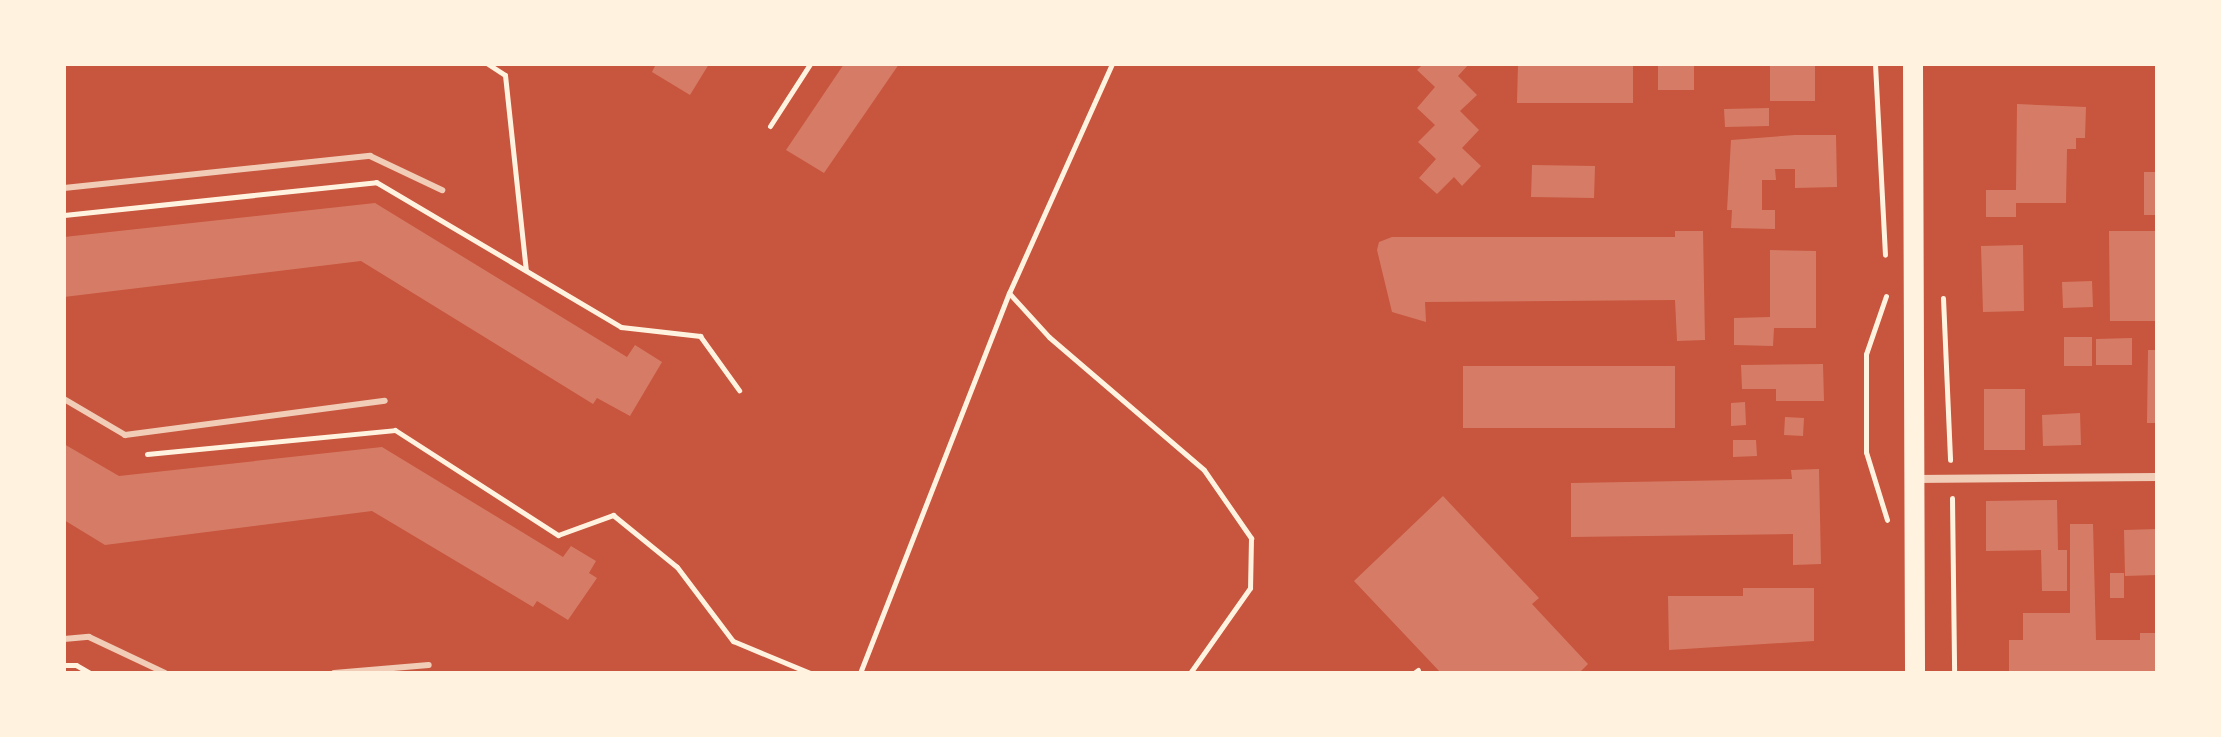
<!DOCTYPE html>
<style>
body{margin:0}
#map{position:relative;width:2221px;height:737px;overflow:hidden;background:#c8553d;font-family:Figtree,sans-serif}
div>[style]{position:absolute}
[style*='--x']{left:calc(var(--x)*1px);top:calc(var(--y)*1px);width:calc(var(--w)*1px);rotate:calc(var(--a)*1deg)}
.building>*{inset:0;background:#d67c66}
.path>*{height:5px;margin:-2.5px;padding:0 2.5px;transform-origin:2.5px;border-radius:2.5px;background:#fff3e0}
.service>*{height:6px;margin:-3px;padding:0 3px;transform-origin:3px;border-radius:3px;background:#f1ccb7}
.minor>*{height:8px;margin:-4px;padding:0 4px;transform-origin:4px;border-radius:4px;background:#f1ccb7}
.primary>*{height:20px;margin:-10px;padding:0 10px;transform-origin:10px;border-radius:10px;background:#fff3e0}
span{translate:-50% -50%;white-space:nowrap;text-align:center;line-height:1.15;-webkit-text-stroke:6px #fff3e0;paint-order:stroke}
.frame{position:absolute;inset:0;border:66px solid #fff3e0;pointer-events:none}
</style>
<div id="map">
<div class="building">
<div style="clip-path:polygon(656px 64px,709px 64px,690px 95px,652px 72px)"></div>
<div style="clip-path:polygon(844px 64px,899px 64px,824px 173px,786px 150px)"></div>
<div style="clip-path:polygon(1423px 64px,1469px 64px,1458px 76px,1477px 95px,1460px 111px,1479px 130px,1462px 148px,1481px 166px,1462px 186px,1454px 177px,1437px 194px,1419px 178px,1436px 159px,1418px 142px,1435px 125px,1417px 108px,1435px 87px,1417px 70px)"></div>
<div style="clip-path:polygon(1518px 64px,1633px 64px,1633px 103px,1517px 103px)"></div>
<div style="clip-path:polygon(1658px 64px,1694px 64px,1694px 90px,1658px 90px)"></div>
<div style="clip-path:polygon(1770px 64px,1815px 65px,1815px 101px,1770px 101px)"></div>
<div style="clip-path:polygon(2017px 104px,2086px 107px,2085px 138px,2076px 138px,2076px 149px,2067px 149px,2066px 203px,2016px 203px,2016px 217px,1986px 217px,1986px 190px,2016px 190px)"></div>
<div style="clip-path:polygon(1769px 108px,1769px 126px,1725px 127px,1724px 109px)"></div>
<div style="clip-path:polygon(1795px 135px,1836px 135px,1837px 187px,1795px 188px,1795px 169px,1775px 169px,1776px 180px,1762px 180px,1762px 210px,1775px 210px,1775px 229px,1731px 228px,1732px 210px,1727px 210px,1731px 140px)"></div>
<div style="clip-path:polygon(1532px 165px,1595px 166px,1594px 198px,1531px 197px)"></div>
<div style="clip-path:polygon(2144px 172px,2157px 172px,2157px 215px,2144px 215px)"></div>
<div style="clip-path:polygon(375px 203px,627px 357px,635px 345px,662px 362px,630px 416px,597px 398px,593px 404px,361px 261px,64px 297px,64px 237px)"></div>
<div style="clip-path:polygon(1675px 231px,1703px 231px,1705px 340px,1677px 341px,1675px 300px,1425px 302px,1426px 322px,1392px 312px,1377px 250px,1379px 242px,1392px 237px,1675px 237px)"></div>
<div style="clip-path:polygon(2109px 231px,2157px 231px,2157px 321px,2110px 321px)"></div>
<div style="clip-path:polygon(2023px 245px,2024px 311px,1983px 312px,1981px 246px)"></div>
<div style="clip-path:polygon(1770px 250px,1816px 251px,1816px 328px,1774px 328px,1773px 346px,1734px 345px,1734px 318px,1770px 317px)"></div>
<div style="clip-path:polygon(2092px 281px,2093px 307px,2063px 308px,2062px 282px)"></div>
<div style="clip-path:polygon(2064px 337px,2092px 337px,2092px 366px,2064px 366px)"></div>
<div style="clip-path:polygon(2132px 338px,2132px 365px,2096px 365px,2096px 339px)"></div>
<div style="clip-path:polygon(2148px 350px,2157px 350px,2157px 423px,2147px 423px)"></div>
<div style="clip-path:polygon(1823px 364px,1824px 401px,1776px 401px,1776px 389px,1742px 389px,1741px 365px)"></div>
<div style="clip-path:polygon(1463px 366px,1675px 366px,1675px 428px,1463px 428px)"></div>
<div style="clip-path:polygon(1984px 389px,2025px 389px,2025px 450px,1984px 450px)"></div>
<div style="clip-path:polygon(1745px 402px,1746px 425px,1731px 426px,1731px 403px)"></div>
<div style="clip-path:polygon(2080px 413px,2081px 445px,2043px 446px,2042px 415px)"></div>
<div style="clip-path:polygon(1785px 417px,1804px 418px,1803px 436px,1784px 435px)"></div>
<div style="clip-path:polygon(1733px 440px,1756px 440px,1757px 456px,1733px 457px)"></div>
<div style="clip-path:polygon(64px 444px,119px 476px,382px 447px,563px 557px,571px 546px,596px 561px,589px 573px,597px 578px,568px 620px,537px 601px,533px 607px,372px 511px,105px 545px,64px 520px)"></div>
<div style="clip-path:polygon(1819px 469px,1821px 564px,1793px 565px,1793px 534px,1571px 537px,1571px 483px,1792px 479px,1791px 470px)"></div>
<div style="clip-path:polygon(1443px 496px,1539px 598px,1532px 604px,1588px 664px,1579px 673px,1441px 673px,1354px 581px)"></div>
<div style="clip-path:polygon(2057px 500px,2058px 550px,2067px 550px,2067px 591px,2042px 591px,2041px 550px,1986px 551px,1986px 501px)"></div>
<div style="clip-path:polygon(2070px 524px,2093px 524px,2096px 640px,2140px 640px,2140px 633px,2157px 633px,2157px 673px,2009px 673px,2009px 640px,2023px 640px,2023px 613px,2070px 613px)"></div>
<div style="clip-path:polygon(2157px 529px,2157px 575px,2125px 576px,2124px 530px)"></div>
<div style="clip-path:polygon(2110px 573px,2124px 573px,2124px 598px,2110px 598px)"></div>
<div style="clip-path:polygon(1743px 588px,1814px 588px,1814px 641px,1669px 650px,1668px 596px,1743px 596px)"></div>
</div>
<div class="path">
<div style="--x:488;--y:64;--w:20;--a:33"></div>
<div style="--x:505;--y:75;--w:196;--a:83.9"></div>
<div style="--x:1875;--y:64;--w:191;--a:87"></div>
<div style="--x:770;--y:126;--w:74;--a:-57.2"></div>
<div style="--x:64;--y:215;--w:314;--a:-6"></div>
<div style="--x:376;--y:182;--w:285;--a:30.6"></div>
<div style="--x:621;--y:327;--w:80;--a:6.5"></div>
<div style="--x:700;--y:336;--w:67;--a:54.2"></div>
<div style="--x:1009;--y:293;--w:59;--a:47.7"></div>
<div style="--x:1049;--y:337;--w:204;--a:40.6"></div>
<div style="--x:1204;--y:470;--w:83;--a:55.3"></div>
<div style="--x:1251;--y:538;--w:50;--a:91.1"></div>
<div style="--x:1250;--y:588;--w:104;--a:125.2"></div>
<div style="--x:1886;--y:296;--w:61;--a:109"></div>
<div style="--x:1866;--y:354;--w:98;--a:90"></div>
<div style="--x:1866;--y:452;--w:71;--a:72.8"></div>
<div style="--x:1943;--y:298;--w:162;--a:87.5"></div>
<div style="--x:147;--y:454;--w:249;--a:-5.5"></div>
<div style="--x:395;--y:430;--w:194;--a:32.8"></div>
<div style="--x:558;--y:535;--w:59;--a:-20"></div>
<div style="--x:613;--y:515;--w:82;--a:39.1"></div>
<div style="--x:677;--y:567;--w:93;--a:52.9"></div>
<div style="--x:733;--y:641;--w:83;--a:22.6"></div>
<div style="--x:1952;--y:498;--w:175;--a:89.3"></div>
<div style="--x:64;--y:665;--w:12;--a:0"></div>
<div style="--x:76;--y:665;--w:16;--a:30"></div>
<div style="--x:860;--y:673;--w:408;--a:-68.6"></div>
<div style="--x:1009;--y:293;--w:251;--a:-65.8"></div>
<div style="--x:1414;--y:673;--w:5;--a:-37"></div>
</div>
<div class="service">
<div style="--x:64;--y:188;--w:308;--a:-6"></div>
<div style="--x:370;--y:156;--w:80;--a:25.3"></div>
<div style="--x:64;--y:399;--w:71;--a:30.5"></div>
<div style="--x:125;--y:435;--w:262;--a:-7.5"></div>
<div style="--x:64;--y:639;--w:25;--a:-5"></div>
<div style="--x:89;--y:637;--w:84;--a:25.3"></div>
<div style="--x:334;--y:673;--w:95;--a:-4.8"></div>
</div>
<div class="minor">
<div style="--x:1915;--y:479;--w:242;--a:-0.5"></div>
</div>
<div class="primary">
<div style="--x:1913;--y:64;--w:609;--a:89.81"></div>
</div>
<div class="frame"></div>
</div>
